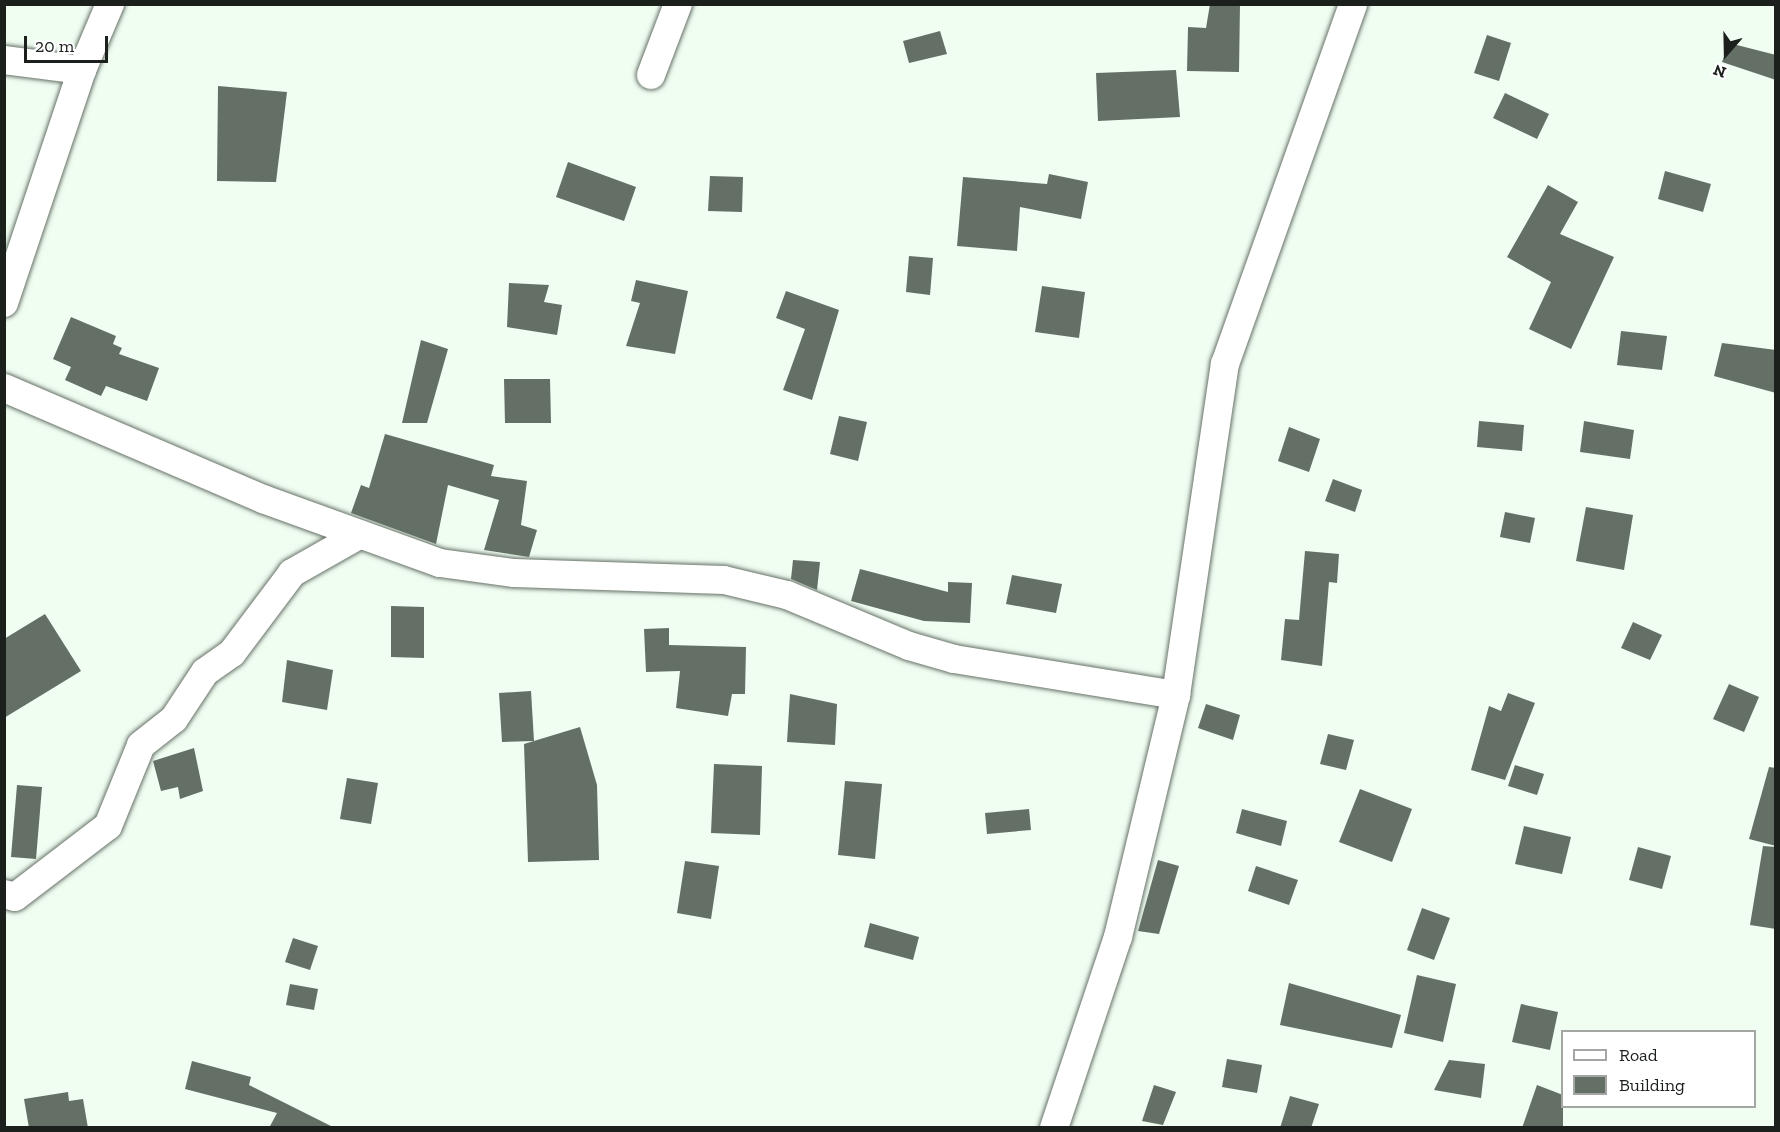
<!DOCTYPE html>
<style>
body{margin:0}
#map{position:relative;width:1780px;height:1132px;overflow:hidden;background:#f0fdf1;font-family:"Zilla Slab",serif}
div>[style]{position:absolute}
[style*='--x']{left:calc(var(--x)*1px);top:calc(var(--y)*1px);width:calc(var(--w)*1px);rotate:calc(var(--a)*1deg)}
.building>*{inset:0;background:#647065}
.roads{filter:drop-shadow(0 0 2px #677268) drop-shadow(0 0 2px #677268)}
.street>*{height:28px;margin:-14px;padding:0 14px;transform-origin:14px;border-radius:14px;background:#fff}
span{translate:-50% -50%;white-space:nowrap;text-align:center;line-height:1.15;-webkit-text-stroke:5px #fff;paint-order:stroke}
.frame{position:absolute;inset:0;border:6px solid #1b201c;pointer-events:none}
.legend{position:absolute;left:1561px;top:1030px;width:195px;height:78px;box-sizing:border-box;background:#fff;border:2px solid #a4a6a4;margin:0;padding:8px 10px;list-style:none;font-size:18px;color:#1b201c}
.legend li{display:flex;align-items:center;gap:12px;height:30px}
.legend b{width:30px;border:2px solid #a4a6a4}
.north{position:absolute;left:1696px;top:24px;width:60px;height:60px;-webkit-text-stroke:4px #fff;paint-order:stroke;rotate:200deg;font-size:16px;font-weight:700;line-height:24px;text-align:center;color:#1b201c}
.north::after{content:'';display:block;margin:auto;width:21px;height:27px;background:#1b201c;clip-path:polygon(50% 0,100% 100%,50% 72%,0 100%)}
.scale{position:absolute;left:24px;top:36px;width:84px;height:27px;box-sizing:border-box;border:3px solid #1b201c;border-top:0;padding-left:8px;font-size:18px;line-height:21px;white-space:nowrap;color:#1b201c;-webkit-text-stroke:4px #fff;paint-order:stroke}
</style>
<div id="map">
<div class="building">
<div style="clip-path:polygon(1210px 4px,1240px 4px,1239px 72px,1187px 71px,1188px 27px,1206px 28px)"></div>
<div style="clip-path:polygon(940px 31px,947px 54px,909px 63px,903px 41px)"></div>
<div style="clip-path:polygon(1487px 35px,1511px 43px,1499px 81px,1474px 73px)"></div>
<div style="clip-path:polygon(1729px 43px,1776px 55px,1776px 80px,1722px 62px)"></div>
<div style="clip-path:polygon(1176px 70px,1180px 117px,1098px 121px,1096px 73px)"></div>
<div style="clip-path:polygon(218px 86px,287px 92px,276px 182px,217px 181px)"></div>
<div style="clip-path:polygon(1505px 93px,1549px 114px,1537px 139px,1493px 118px)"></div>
<div style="clip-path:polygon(568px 162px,636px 187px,624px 221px,556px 197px)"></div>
<div style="clip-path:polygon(1665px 171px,1711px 184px,1703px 212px,1658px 199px)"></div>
<div style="clip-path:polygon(1049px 174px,1088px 182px,1081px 219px,1020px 207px,1017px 251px,957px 246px,963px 177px,1047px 184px)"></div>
<div style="clip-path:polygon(710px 176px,743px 177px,742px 212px,708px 211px)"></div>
<div style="clip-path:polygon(1548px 185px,1578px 202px,1560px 234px,1614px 257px,1571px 349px,1529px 329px,1551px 282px,1507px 257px)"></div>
<div style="clip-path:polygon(909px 256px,933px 258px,930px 295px,906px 292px)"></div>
<div style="clip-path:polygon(636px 280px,688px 291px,675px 354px,626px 346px,640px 303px,631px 301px)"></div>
<div style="clip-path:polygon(509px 283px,549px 285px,544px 302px,562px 305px,557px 335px,507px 327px)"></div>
<div style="clip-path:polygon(1042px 286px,1085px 292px,1079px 338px,1035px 332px)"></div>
<div style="clip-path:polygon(786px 291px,839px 310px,812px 400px,783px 390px,805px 329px,776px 318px)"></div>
<div style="clip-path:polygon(71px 317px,116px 336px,113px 344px,122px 348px,119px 354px,159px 368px,147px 401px,106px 386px,101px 396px,65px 380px,71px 367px,53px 359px)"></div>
<div style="clip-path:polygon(1621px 331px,1667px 336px,1662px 370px,1617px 365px)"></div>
<div style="clip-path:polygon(421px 340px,448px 349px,427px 423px,402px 423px)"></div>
<div style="clip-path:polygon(1722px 343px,1776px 350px,1776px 393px,1714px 376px)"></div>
<div style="clip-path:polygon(504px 379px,550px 379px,551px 423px,505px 423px)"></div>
<div style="clip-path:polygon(839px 416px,867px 422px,858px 461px,830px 454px)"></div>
<div style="clip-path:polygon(1479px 421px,1524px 425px,1522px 451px,1477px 447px)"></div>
<div style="clip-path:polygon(1584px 421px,1634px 430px,1630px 459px,1580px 452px)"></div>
<div style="clip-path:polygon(1289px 427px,1320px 439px,1309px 472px,1278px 461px)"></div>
<div style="clip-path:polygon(385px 434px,494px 465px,491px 476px,527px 481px,521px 525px,537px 530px,529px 557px,484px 550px,499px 500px,448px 485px,436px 544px,351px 513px,361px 485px,369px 488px)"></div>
<div style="clip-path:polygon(1333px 479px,1362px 490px,1355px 512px,1325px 501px)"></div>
<div style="clip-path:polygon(1586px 507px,1633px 515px,1624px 570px,1576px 561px)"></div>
<div style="clip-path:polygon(1505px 512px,1535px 518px,1530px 543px,1500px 537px)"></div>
<div style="clip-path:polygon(1305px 551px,1339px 554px,1337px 583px,1329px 582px,1322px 666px,1281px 660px,1285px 619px,1299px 620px)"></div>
<div style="clip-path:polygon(793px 560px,820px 562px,817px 590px,791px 579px)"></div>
<div style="clip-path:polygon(860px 569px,948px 592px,948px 582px,972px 583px,970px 623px,924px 621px,851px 601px)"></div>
<div style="clip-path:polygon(1012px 575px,1062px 584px,1056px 613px,1006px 604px)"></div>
<div style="clip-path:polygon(391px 606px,424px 607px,424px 658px,391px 657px)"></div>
<div style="clip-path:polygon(45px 614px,81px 671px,4px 718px,4px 639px)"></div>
<div style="clip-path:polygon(1633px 622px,1662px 635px,1650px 660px,1621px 648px)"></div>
<div style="clip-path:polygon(669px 628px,669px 645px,746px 647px,745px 694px,732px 694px,728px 716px,676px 708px,680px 671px,646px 672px,644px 629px)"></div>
<div style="clip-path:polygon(287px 660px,333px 670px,327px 710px,282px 702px)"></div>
<div style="clip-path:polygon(1729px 684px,1759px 697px,1744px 732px,1713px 719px)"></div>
<div style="clip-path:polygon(531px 691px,534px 741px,502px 742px,499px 693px)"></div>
<div style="clip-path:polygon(1508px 693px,1535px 703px,1505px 780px,1471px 770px,1489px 706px,1501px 711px)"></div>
<div style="clip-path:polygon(790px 694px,837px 704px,835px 745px,787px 742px)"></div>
<div style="clip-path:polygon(1206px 704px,1240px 715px,1233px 740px,1198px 728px)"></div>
<div style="clip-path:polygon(580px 727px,597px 785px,599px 860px,528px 862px,524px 744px)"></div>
<div style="clip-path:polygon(1328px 734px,1354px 740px,1346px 770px,1320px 764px)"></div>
<div style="clip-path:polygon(194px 748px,203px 791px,180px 799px,178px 787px,161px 791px,153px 761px)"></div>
<div style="clip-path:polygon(714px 764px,762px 766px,760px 835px,711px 833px)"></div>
<div style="clip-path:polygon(1515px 765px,1544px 774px,1537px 795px,1508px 786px)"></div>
<div style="clip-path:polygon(1769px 767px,1776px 768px,1776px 846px,1749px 839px)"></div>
<div style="clip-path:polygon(347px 778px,378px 783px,371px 824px,340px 819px)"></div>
<div style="clip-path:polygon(845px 781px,882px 784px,875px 859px,838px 855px)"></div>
<div style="clip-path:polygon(17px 785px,42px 787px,36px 859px,11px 857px)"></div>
<div style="clip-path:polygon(1360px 789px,1412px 809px,1392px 862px,1339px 842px)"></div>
<div style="clip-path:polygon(1029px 809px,1031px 830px,987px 834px,985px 813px)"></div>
<div style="clip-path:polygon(1242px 809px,1287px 821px,1281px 846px,1236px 833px)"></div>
<div style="clip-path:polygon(1524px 826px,1571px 837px,1562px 874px,1515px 864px)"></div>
<div style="clip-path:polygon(1763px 846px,1776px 847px,1776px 929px,1750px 925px)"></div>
<div style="clip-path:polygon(1638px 847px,1671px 856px,1662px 889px,1629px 880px)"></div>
<div style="clip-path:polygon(1158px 860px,1179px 866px,1159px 934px,1138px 931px)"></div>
<div style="clip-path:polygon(685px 861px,719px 866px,711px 919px,677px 913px)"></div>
<div style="clip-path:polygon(1256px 866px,1298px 880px,1289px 905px,1248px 891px)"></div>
<div style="clip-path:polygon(1422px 908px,1450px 918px,1434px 960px,1407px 950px)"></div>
<div style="clip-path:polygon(870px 923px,919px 937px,913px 960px,864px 947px)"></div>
<div style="clip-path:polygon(293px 938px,318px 946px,310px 970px,285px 962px)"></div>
<div style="clip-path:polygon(1417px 975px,1456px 984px,1443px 1042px,1404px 1033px)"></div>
<div style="clip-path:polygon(1289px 983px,1401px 1015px,1392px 1048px,1280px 1025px)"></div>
<div style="clip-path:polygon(290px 984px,318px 989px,314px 1010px,286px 1005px)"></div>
<div style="clip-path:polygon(1521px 1004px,1558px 1012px,1550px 1050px,1512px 1042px)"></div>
<div style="clip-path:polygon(1227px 1059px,1262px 1065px,1257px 1093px,1222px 1087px)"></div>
<div style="clip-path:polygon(1449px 1060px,1485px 1064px,1481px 1098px,1434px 1090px)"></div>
<div style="clip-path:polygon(192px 1061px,251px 1077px,249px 1085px,335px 1128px,269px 1128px,277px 1113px,185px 1089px)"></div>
<div style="clip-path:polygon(1154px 1085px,1176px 1092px,1163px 1125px,1142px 1121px)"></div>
<div style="clip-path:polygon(1537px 1085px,1563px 1095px,1563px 1128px,1522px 1128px)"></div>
<div style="clip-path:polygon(68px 1092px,69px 1101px,83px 1099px,88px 1128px,29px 1128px,24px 1099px)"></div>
<div style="clip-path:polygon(1290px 1096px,1319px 1104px,1311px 1128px,1280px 1128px)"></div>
</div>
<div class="roads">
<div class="street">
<div style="--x:4;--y:60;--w:79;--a:7.3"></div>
<div style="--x:651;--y:75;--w:76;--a:-69.2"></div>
<div style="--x:4;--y:303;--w:246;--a:-71.5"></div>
<div style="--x:82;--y:70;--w:72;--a:-67"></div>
<div style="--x:4;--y:388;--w:282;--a:23.2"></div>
<div style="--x:263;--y:499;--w:188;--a:19.9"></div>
<div style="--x:440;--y:563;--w:75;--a:7.7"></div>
<div style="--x:514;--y:573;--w:210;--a:1.9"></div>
<div style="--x:724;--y:580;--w:65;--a:13.4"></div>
<div style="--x:787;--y:595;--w:132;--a:22.7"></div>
<div style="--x:909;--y:646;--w:47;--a:16.1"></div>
<div style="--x:954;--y:659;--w:225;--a:9.2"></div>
<div style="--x:4;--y:894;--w:11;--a:15"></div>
<div style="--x:15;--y:897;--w:117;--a:-37.4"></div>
<div style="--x:108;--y:826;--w:87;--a:-67.8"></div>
<div style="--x:141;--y:745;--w:42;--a:-38.2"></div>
<div style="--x:174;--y:719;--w:56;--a:-56.6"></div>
<div style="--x:205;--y:672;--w:33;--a:-35"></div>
<div style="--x:232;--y:653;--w:100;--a:-53.1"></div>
<div style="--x:292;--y:573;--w:77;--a:-29.6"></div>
<div style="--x:1054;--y:1128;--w:201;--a:-71.5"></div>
<div style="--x:1118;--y:937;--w:249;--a:-76.5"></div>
<div style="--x:1176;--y:695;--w:335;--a:-81.6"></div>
<div style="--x:1225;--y:364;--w:382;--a:-70.4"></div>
</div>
</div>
<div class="frame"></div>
<ul class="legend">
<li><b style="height:8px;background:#fff"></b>Road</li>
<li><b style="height:16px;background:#647065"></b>Building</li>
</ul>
<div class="north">N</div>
<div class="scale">20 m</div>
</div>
